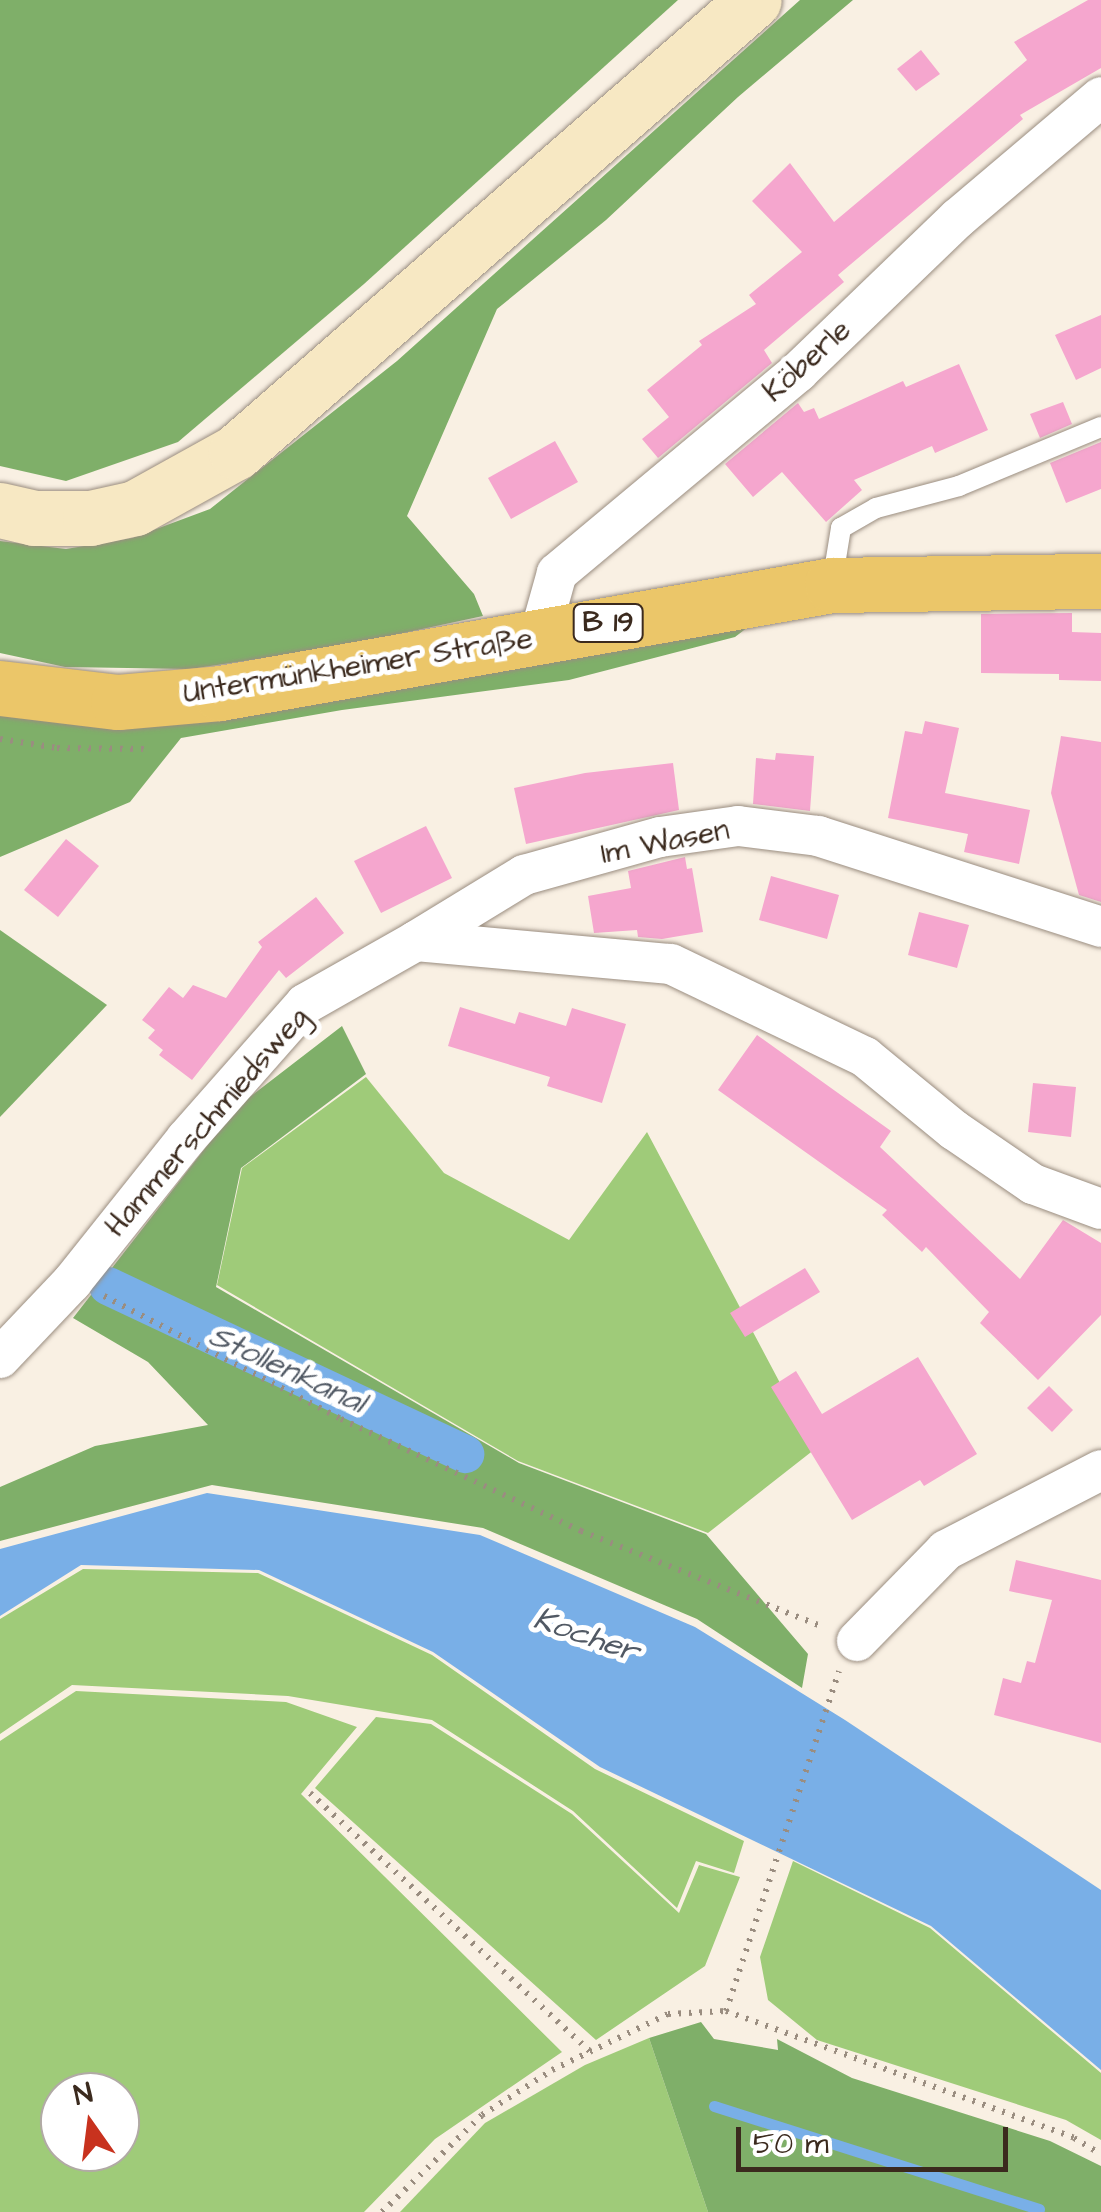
<!DOCTYPE html>
<meta charset="utf-8">
<style>
body{margin:0}
#map{position:relative;width:1101px;height:2212px;overflow:hidden;background:#f9f0e3;font-family:"Architects Daughter",sans-serif}
div>[style]{position:absolute}
[style*='--x']{left:calc(var(--x)*1px);top:calc(var(--y)*1px);width:calc(var(--w)*1px);rotate:calc(var(--a)*1deg)}
.green>*{inset:0;background:#9fcb79}
.forest>*{inset:0;background:#7faf69}
.water>*{inset:0;background:#79afe7}
.stream>*{height:11px;margin:-5.5px;padding:0 5.5px;transform-origin:5.5px;border-radius:5.5px;background:#79afe7}
.canal>*{height:38px;margin:-19px;padding:0 19px;transform-origin:19px;border-radius:19px;background:#79afe7}
.building>*{inset:0;background:#f5a6ce}
.path>*{height:6px;margin-top:-3px;transform-origin:0;background:repeating-linear-gradient(90deg,#9a8d80 0 2.5px,transparent 0 10.5px)}
.roads{filter:drop-shadow(0 0 2px #9a8d80) drop-shadow(0 0 2px #9a8d80)}
.service>*{height:20px;margin:-10px;padding:0 10px;transform-origin:10px;border-radius:10px;background:#fff}
.minor>*{height:40px;margin:-20px;padding:0 20px;transform-origin:20px;border-radius:20px;background:#fff}
.secondary>*{height:55px;margin:-27.5px;padding:0 27.5px;transform-origin:27.5px;border-radius:27.5px;background:#f7e8c3}
.primary>*{height:55px;margin:-27.5px;padding:0 27.5px;transform-origin:27.5px;border-radius:27.5px;background:#ebc669}
span{translate:-50% -50%;white-space:nowrap;text-align:center;line-height:1.15;-webkit-text-stroke:10px #fff;paint-order:stroke}
.shield-label span{padding:2px 8px;background:#fff;border:2px solid;border-radius:8px;-webkit-text-stroke-width:0}
.shield-label{font-size:28px;color:#3b2a1e;font-weight:700}
.street-label{font-size:30px;color:#3b2a1e}
.water-label{font-size:32px;color:#515964;font-style:italic}
.north{position:absolute;left:40px;top:2072px;width:100px;height:100px;box-sizing:border-box;background:#fff;border:2px solid #b1aaa5;border-radius:50%;rotate:346deg;font-size:28px;font-weight:700;line-height:40px;text-align:center;color:#3b2a1e}
.north::after{content:'';display:block;margin:auto;width:35px;height:45px;background:#c8321e;clip-path:polygon(50% 0,100% 100%,50% 72%,0 100%)}
.scale{position:absolute;left:736px;top:2127px;width:272px;height:45px;box-sizing:border-box;border:5px solid #3b2a1e;border-top:0;padding-left:12px;font-size:30px;line-height:35px;white-space:nowrap;color:#3b2a1e;-webkit-text-stroke:8px #fff;paint-order:stroke}
</style>
<div id="map">
<div class="green">
<div style="clip-path:polygon(366px 1077px,444px 1173px,569px 1240px,647px 1132px,815px 1449px,708px 1533px,518px 1461px,217px 1285px,242px 1168px)"></div>
<div style="clip-path:polygon(83px 1569px,258px 1573px,432px 1655px,595px 1769px,744px 1841px,734px 1873px,696px 1861px,677px 1908px,573px 1811px,432px 1720px,288px 1696px,72px 1685px,0 1734px,0 1619px)"></div>
<div style="clip-path:polygon(evenodd,76px 1691px,286px 1702px,357px 1727px,301px 1794px,562px 2052px,435px 2139px,364px 2212px,0 2212px,0 1741px,76px 1691px,60px 2092px,120px 2092px,120px 2152px,60px 2152px,60px 2092px)"></div>
<div style="clip-path:polygon(376px 1717px,431px 1724px,572px 1814px,679px 1913px,699px 1865px,740px 1877px,705px 1966px,596px 2040px,315px 1788px)"></div>
<div style="clip-path:polygon(793px 1861px,930px 1928px,1101px 2073px,1101px 2140px,1066px 2120px,817px 2040px,768px 2000px,760px 1957px)"></div>
<div style="clip-path:polygon(649px 2038px,708px 2212px,400px 2212px,485px 2123px,585px 2065px)"></div>
</div>
<div class="forest">
<div style="clip-path:polygon(0 0,678px 0,364px 284px,178px 442px,66px 481px,0 466px)"></div>
<div style="clip-path:polygon(800px 0,853px 0,738px 97px,606px 220px,497px 309px,407px 516px,474px 594px,483px 616px,338px 647px,190px 669px,65px 667px,0 653px,0 541px,66px 549px,132px 538px,210px 509px,397px 361px)"></div>
<div style="clip-path:polygon(748px 627px,735px 637px,569px 680px,342px 710px,181px 738px,130px 802px,0 857px,0 715px)"></div>
<div style="clip-path:polygon(0 930px,107px 1005px,0 1117px)"></div>
<div style="clip-path:polygon(342px 1026px,366px 1074px,241px 1168px,216px 1287px,519px 1463px,706px 1534px,808px 1654px,802px 1688px,697px 1619px,483px 1528px,212px 1485px,0 1541px,0 1487px,95px 1446px,208px 1425px,148px 1362px,73px 1318px,238px 1106px)"></div>
<div style="clip-path:polygon(701px 2022px,714px 2039px,778px 2050px,777px 2039px,852px 2078px,1050px 2141px,1101px 2166px,1101px 2212px,708px 2212px,649px 2038px)"></div>
</div>
<div class="water">
<div style="clip-path:polygon(207px 1493px,480px 1535px,695px 1627px,845px 1720px,1101px 1890px,1101px 2070px,931px 1926px,600px 1767px,433px 1652px,259px 1570px,81px 1565px,0 1616px,0 1549px)"></div>
</div>
<div class="stream">
<div style="--x:714;--y:2106;--w:341;--a:17.6"></div>
</div>
<div class="canal">
<div style="--x:108;--y:1286;--w:395;--a:25.2"></div>
</div>
<div class="building">
<div style="clip-path:polygon(1088px 0,1101px 0,1101px 68px,1020px 115px,1023px 119px,838px 275px,844px 282px,764px 350px,772px 363px,658px 458px,642px 439px,669px 417px,647px 390px,702px 345px,699px 341px,756px 304px,749px 295px,802px 252px,752px 201px,790px 163px,834px 222px,1027px 60px,1014px 42px)"></div>
<div style="clip-path:polygon(921px 50px,940px 74px,916px 91px,897px 69px)"></div>
<div style="clip-path:polygon(1101px 315px,1101px 368px,1076px 380px,1055px 335px)"></div>
<div style="clip-path:polygon(959px 364px,988px 430px,935px 453px,932px 446px,854px 480px,862px 490px,826px 522px,782px 472px,753px 497px,725px 464px,798px 403px,804px 412px,814px 408px,819px 419px,903px 381px,906px 387px)"></div>
<div style="clip-path:polygon(1063px 402px,1072px 424px,1040px 438px,1030px 414px)"></div>
<div style="clip-path:polygon(555px 441px,578px 482px,511px 519px,488px 478px)"></div>
<div style="clip-path:polygon(1101px 442px,1101px 489px,1066px 503px,1050px 463px)"></div>
<div style="clip-path:polygon(1072px 613px,1072px 632px,1101px 633px,1101px 681px,1059px 680px,1059px 674px,981px 673px,981px 614px)"></div>
<div style="clip-path:polygon(925px 721px,959px 728px,945px 793px,1030px 810px,1019px 864px,964px 852px,968px 834px,888px 818px,905px 731px,922px 734px)"></div>
<div style="clip-path:polygon(1061px 736px,1101px 742px,1101px 902px,1079px 895px,1051px 793px)"></div>
<div style="clip-path:polygon(776px 753px,814px 756px,810px 811px,753px 804px,756px 758px,775px 760px)"></div>
<div style="clip-path:polygon(673px 763px,679px 810px,526px 844px,514px 788px,585px 773px)"></div>
<div style="clip-path:polygon(426px 826px,452px 878px,381px 913px,354px 861px)"></div>
<div style="clip-path:polygon(66px 839px,99px 866px,58px 917px,24px 890px)"></div>
<div style="clip-path:polygon(685px 857px,687px 869px,692px 868px,703px 932px,662px 939px,638px 937px,637px 930px,594px 933px,588px 896px,631px 888px,628px 871px)"></div>
<div style="clip-path:polygon(771px 876px,839px 895px,827px 939px,759px 920px)"></div>
<div style="clip-path:polygon(316px 897px,344px 933px,286px 978px,279px 970px,192px 1080px,159px 1055px,163px 1050px,148px 1038px,155px 1030px,142px 1020px,169px 987px,183px 998px,193px 985px,226px 998px,262px 947px,258px 942px)"></div>
<div style="clip-path:polygon(919px 912px,969px 925px,957px 968px,908px 955px)"></div>
<div style="clip-path:polygon(460px 1007px,515px 1024px,519px 1012px,566px 1026px,572px 1008px,626px 1024px,602px 1103px,547px 1086px,550px 1077px,448px 1046px)"></div>
<div style="clip-path:polygon(757px 1035px,891px 1131px,880px 1147px,1020px 1279px,1063px 1220px,1101px 1243px,1101px 1315px,1038px 1380px,980px 1323px,989px 1312px,926px 1247px,922px 1252px,882px 1215px,887px 1210px,718px 1090px)"></div>
<div style="clip-path:polygon(1033px 1083px,1076px 1087px,1071px 1137px,1028px 1132px)"></div>
<div style="clip-path:polygon(805px 1268px,820px 1292px,745px 1337px,730px 1313px)"></div>
<div style="clip-path:polygon(918px 1357px,977px 1454px,924px 1486px,920px 1480px,852px 1520px,771px 1387px,796px 1371px,822px 1414px)"></div>
<div style="clip-path:polygon(1049px 1386px,1073px 1410px,1052px 1432px,1027px 1408px)"></div>
<div style="clip-path:polygon(1016px 1560px,1101px 1580px,1101px 1743px,994px 1715px,1003px 1678px,1021px 1683px,1027px 1661px,1035px 1663px,1052px 1600px,1009px 1591px)"></div>
</div>
<div class="path">
<div style="--x:0;--y:739;--w:58;--a:9"></div>
<div style="--x:57;--y:748;--w:87;--a:0.7"></div>
<div style="--x:104;--y:1296;--w:267;--a:27.4"></div>
<div style="--x:341;--y:1419;--w:265;--a:25"></div>
<div style="--x:581;--y:1531;--w:260;--a:21.6"></div>
<div style="--x:310;--y:1793;--w:382;--a:42.7"></div>
<div style="--x:726;--y:2011;--w:358;--a:-71.6"></div>
<div style="--x:382;--y:2212;--w:139;--a:-44.1"></div>
<div style="--x:482;--y:2115;--w:83;--a:-32.7"></div>
<div style="--x:552;--y:2070;--w:129;--a:-25.8"></div>
<div style="--x:668;--y:2014;--w:58;--a:-3"></div>
<div style="--x:726;--y:2011;--w:370;--a:20"></div>
<div style="--x:1074;--y:2138;--w:31;--a:31"></div>
</div>
<div class="roads">
<div class="service">
<div style="--x:832;--y:583;--w:56;--a:-80.7"></div>
<div style="--x:841;--y:528;--w:40;--a:-29.7"></div>
<div style="--x:876;--y:508;--w:86;--a:-14.8"></div>
<div style="--x:959;--y:486;--w:154;--a:-22.6"></div>
</div>
<div class="minor">
<div style="--x:539;--y:637;--w:66;--a:-74.3"></div>
<div style="--x:557;--y:573;--w:314;--a:-39.8"></div>
<div style="--x:798;--y:372;--w:222;--a:-43.9"></div>
<div style="--x:958;--y:218;--w:187;--a:-40.2"></div>
<div style="--x:416;--y:941;--w:127;--a:-31.4"></div>
<div style="--x:524;--y:875;--w:141;--a:-15.6"></div>
<div style="--x:660;--y:837;--w:79;--a:-8"></div>
<div style="--x:738;--y:826;--w:81;--a:7.1"></div>
<div style="--x:818;--y:836;--w:297;--a:17.8"></div>
<div style="--x:0;--y:1358;--w:105;--a:-46.5"></div>
<div style="--x:72;--y:1282;--w:183;--a:-51.4"></div>
<div style="--x:186;--y:1139;--w:180;--a:-48.6"></div>
<div style="--x:305;--y:1004;--w:128;--a:-29.6"></div>
<div style="--x:416;--y:941;--w:256;--a:5.2"></div>
<div style="--x:671;--y:964;--w:215;--a:25.6"></div>
<div style="--x:865;--y:1057;--w:115;--a:39.4"></div>
<div style="--x:954;--y:1130;--w:96;--a:34.4"></div>
<div style="--x:1033;--y:1184;--w:72;--a:20.2"></div>
<div style="--x:857;--y:1641;--w:127;--a:-45.6"></div>
<div style="--x:946;--y:1550;--w:174;--a:-27.3"></div>
</div>
<div class="secondary">
<div style="--x:0;--y:510;--w:35;--a:13"></div>
<div style="--x:34;--y:518;--w:56;--a:0"></div>
<div style="--x:90;--y:518;--w:46;--a:-12.5"></div>
<div style="--x:135;--y:508;--w:115;--a:-29"></div>
<div style="--x:236;--y:452;--w:687;--a:-41.11"></div>
</div>
<div class="primary">
<div style="--x:0;--y:688;--w:119;--a:6.8"></div>
<div style="--x:118;--y:702;--w:102;--a:-5"></div>
<div style="--x:220;--y:693;--w:621;--a:-10.01"></div>
<div style="--x:832;--y:585;--w:269;--a:-0.9"></div>
</div>
</div>
<div class="shield-label">
<span style="left:608px;top:623px">B 19</span>
</div>
<div class="street-label">
<span style="left:807px;top:361px;rotate:-42deg">Köberle</span>
<span style="left:358px;top:666px;rotate:-9deg">Untermünkheimer Straße</span>
<span style="left:665px;top:842px;rotate:-11deg">Im Wasen</span>
<span style="left:207px;top:1122px;rotate:-49deg">Hammerschmiedsweg</span>
</div>
<div class="water-label">
<span style="left:287px;top:1370px;rotate:25deg">Stollenkanal</span>
<span style="left:586px;top:1636px;rotate:19deg">Kocher</span>
</div>
<div class="north">N</div>
<div class="scale">50 m</div>
</div>
